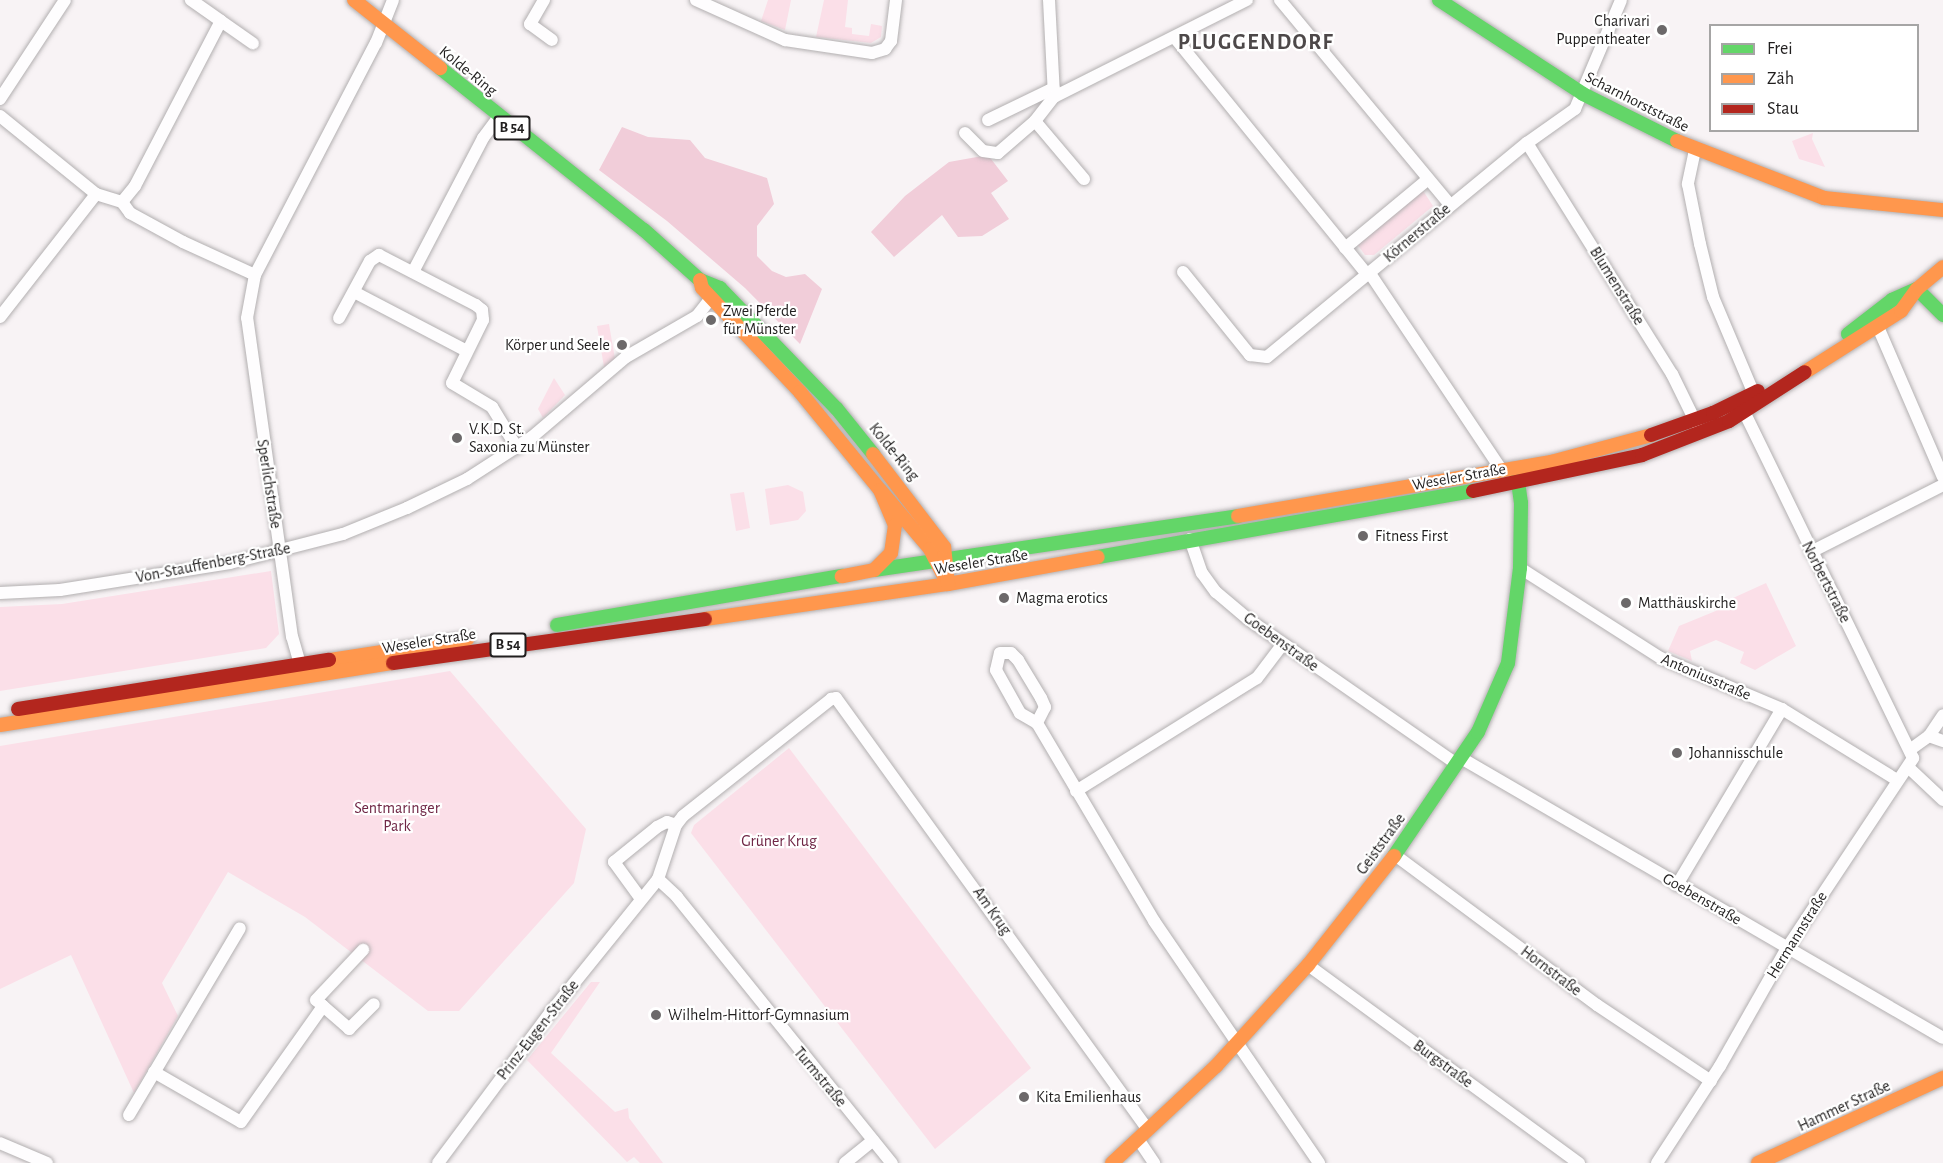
<!DOCTYPE html>
<meta charset="utf-8">
<style>
body{margin:0}
#map{position:relative;width:1943px;height:1163px;overflow:hidden;background:#f8f3f5;font-family:"Alegreya Sans",sans-serif}
div>[style]{position:absolute}
[style*='--x']{left:calc(var(--x)*1px);top:calc(var(--y)*1px);width:calc(var(--w)*1px);rotate:calc(var(--a)*1deg)}
.green>*{inset:0;background:#fbdfe8}
.forest>*{inset:0;background:#f1cdd9}
.roads{filter:drop-shadow(0 0 2px #b2afb0) drop-shadow(0 0 2px #b2afb0)}
.street>*{height:12px;margin:-6px;padding:0 6px;transform-origin:6px;border-radius:6px;background:#fefdfe}
.fast>*{height:14px;margin:-7px;padding:0 7px;transform-origin:7px;border-radius:7px;background:#63d668}
.slow>*{height:14px;margin:-7px;padding:0 7px;transform-origin:7px;border-radius:7px;background:#ff974d}
.jam>*{height:14px;margin:-7px;padding:0 7px;transform-origin:7px;border-radius:7px;background:#b3261e}
.dots>*{width:16px;height:16px;translate:-50% -50%;box-sizing:border-box;border:3px solid #fff;border-radius:50%}
span{translate:-50% -50%;white-space:nowrap;text-align:center;line-height:1.15;-webkit-text-stroke:4.5px #fff;paint-order:stroke}
.shield-label span{padding:2px 4px;background:#fff;border:2px solid;border-radius:4px;-webkit-text-stroke-width:0}
.shield-label{font-size:15px;color:#211f1f;font-weight:700}
.poi-label{font-size:16px;color:#211f1f}
.right{translate:-100% -50%;text-align:right}
.left{translate:0 -50%;text-align:left}
.street-label{font-size:16px;color:#211f1f}
.park-label{font-size:16px;color:#6f2645}
.district-label{font-size:22px;color:#4d4849;font-weight:700;letter-spacing:1.5px}
.legend{position:absolute;left:1709px;top:24px;width:210px;height:108px;box-sizing:border-box;background:#fff;border:2px solid #a6a5a5;margin:0;padding:8px 10px;list-style:none;font-size:18px;color:#211f1f}
.legend li{display:flex;align-items:center;gap:12px;height:30px}
.legend b{width:30px;border:2px solid #a6a5a5}
</style>
<div id="map">
<div class="green">
<div style="clip-path:polygon(768px 0,791px 0,785px 30px,761px 21px)"></div>
<div style="clip-path:polygon(824px 0,848px 0,845px 27px,852px 28px,852px 34px,869px 36px,871px 24px,882px 26px,881px 37px,871px 43px,816px 37px)"></div>
<div style="clip-path:polygon(1813px 133px,1812px 139px,1825px 167px,1799px 159px,1792px 141px)"></div>
<div style="clip-path:polygon(1422px 189px,1433px 206px,1374px 255px,1365px 255px,1357px 244px)"></div>
<div style="clip-path:polygon(609px 324px,615px 359px,604px 367px,597px 326px)"></div>
<div style="clip-path:polygon(554px 378px,565px 395px,543px 418px,538px 409px)"></div>
<div style="clip-path:polygon(788px 485px,803px 492px,806px 511px,798px 520px,770px 525px,765px 489px)"></div>
<div style="clip-path:polygon(744px 492px,750px 528px,736px 531px,730px 494px)"></div>
<div style="clip-path:polygon(271px 571px,279px 634px,266px 648px,0 691px,0 607px,62px 604px)"></div>
<div style="clip-path:polygon(1766px 583px,1796px 646px,1755px 670px,1740px 663px,1744px 652px,1716px 640px,1690px 651px,1692px 661px,1668px 651px,1679px 626px,1723px 608px,1722px 603px)"></div>
<div style="clip-path:polygon(450px 671px,586px 829px,574px 883px,459px 1011px,428px 1011px,305px 917px,228px 872px,162px 983px,178px 1016px,134px 1093px,71px 955px,0 989px,0 746px)"></div>
<div style="clip-path:polygon(789px 748px,1031px 1068px,935px 1149px,691px 833px,694px 825px)"></div>
<div style="clip-path:polygon(591px 982px,600px 982px,551px 1053px,615px 1112px,628px 1108px,629px 1118px,663px 1163px,640px 1163px,634px 1157px,627px 1162px,527px 1060px)"></div>
</div>
<div class="forest">
<div style="clip-path:polygon(622px 127px,648px 137px,690px 140px,705px 158px,767px 178px,774px 204px,757px 226px,757px 256px,772px 271px,786px 277px,805px 274px,822px 289px,800px 344px,745px 288px,667px 221px,599px 170px)"></div>
<div style="clip-path:polygon(988px 155px,1008px 181px,991px 193px,1009px 219px,982px 236px,958px 237px,942px 215px,894px 257px,871px 232px,905px 196px,949px 162px)"></div>
</div>
<div class="roads">
<div class="street">
<div style="--x:544;--y:0;--w:28;--a:120"></div>
<div style="--x:530;--y:24;--w:27;--a:36"></div>
<div style="--x:696;--y:0;--w:98;--a:24.2"></div>
<div style="--x:785;--y:40;--w:88;--a:8.5"></div>
<div style="--x:872;--y:53;--w:14;--a:-17"></div>
<div style="--x:885;--y:49;--w:10;--a:-53"></div>
<div style="--x:891;--y:41;--w:41;--a:-83"></div>
<div style="--x:1049;--y:0;--w:97;--a:87"></div>
<div style="--x:1280;--y:0;--w:266;--a:50.3"></div>
<div style="--x:221;--y:21;--w:39;--a:35"></div>
<div style="--x:1175;--y:38;--w:304;--a:50.9"></div>
<div style="--x:0;--y:99;--w:118;--a:-56.7"></div>
<div style="--x:0;--y:116;--w:124;--a:39.1"></div>
<div style="--x:96;--y:194;--w:27;--a:17"></div>
<div style="--x:122;--y:202;--w:14;--a:54"></div>
<div style="--x:130;--y:213;--w:60;--a:28.7"></div>
<div style="--x:183;--y:242;--w:79;--a:24.6"></div>
<div style="--x:988;--y:120;--w:73;--a:-25.9"></div>
<div style="--x:1035;--y:121;--w:76;--a:49.8"></div>
<div style="--x:965;--y:133;--w:25;--a:45"></div>
<div style="--x:983;--y:151;--w:15;--a:8"></div>
<div style="--x:998;--y:153;--w:49;--a:-40.9"></div>
<div style="--x:1035;--y:121;--w:31;--a:-52"></div>
<div style="--x:1054;--y:97;--w:216;--a:-26.7"></div>
<div style="--x:1527;--y:143;--w:273;--a:57.9"></div>
<div style="--x:1672;--y:374;--w:59;--a:63.9"></div>
<div style="--x:1695;--y:150;--w:35;--a:102"></div>
<div style="--x:1688;--y:184;--w:61;--a:78.7"></div>
<div style="--x:1700;--y:244;--w:55;--a:76.2"></div>
<div style="--x:1713;--y:297;--w:105;--a:67.1"></div>
<div style="--x:122;--y:202;--w:21;--a:-51"></div>
<div style="--x:135;--y:186;--w:186;--a:-62.5"></div>
<div style="--x:221;--y:21;--w:37;--a:-145"></div>
<div style="--x:1345;--y:248;--w:108;--a:-39.7"></div>
<div style="--x:413;--y:272;--w:151;--a:-62.4"></div>
<div style="--x:483;--y:138;--w:26;--a:-53"></div>
<div style="--x:1183;--y:272;--w:107;--a:51.1"></div>
<div style="--x:1250;--y:355;--w:17;--a:7"></div>
<div style="--x:1267;--y:357;--w:337;--a:-39.5"></div>
<div style="--x:1527;--y:143;--w:59;--a:-35.3"></div>
<div style="--x:1575;--y:109;--w:118;--a:-67.1"></div>
<div style="--x:1369;--y:272;--w:239;--a:56.2"></div>
<div style="--x:354;--y:292;--w:127;--a:27.6"></div>
<div style="--x:0;--y:317;--w:156;--a:-52"></div>
<div style="--x:339;--y:318;--w:65;--a:-61.5"></div>
<div style="--x:370;--y:261;--w:11;--a:-34"></div>
<div style="--x:379;--y:255;--w:109;--a:27.3"></div>
<div style="--x:476;--y:305;--w:8;--a:40"></div>
<div style="--x:482;--y:310;--w:10;--a:84"></div>
<div style="--x:483;--y:320;--w:70;--a:116.2"></div>
<div style="--x:452;--y:383;--w:47;--a:31"></div>
<div style="--x:492;--y:407;--w:48;--a:58.6"></div>
<div style="--x:1878;--y:327;--w:163;--a:66.6"></div>
<div style="--x:1190;--y:539;--w:36;--a:71"></div>
<div style="--x:1202;--y:573;--w:24;--a:54"></div>
<div style="--x:1216;--y:592;--w:42;--a:40.2"></div>
<div style="--x:1248;--y:619;--w:254;--a:34.8"></div>
<div style="--x:1811;--y:552;--w:148;--a:-26.9"></div>
<div style="--x:1520;--y:568;--w:167;--a:32.6"></div>
<div style="--x:1661;--y:658;--w:131;--a:22.9"></div>
<div style="--x:1782;--y:709;--w:135;--a:31.7"></div>
<div style="--x:0;--y:593;--w:60;--a:-2.9"></div>
<div style="--x:60;--y:590;--w:172;--a:-9"></div>
<div style="--x:230;--y:563;--w:117;--a:-14.4"></div>
<div style="--x:343;--y:534;--w:69;--a:-22.1"></div>
<div style="--x:407;--y:508;--w:67;--a:-25.8"></div>
<div style="--x:467;--y:479;--w:77;--a:-32.9"></div>
<div style="--x:532;--y:437;--w:123;--a:-40.4"></div>
<div style="--x:626;--y:357;--w:82;--a:-30"></div>
<div style="--x:697;--y:316;--w:23;--a:-52"></div>
<div style="--x:1000;--y:653;--w:11;--a:0"></div>
<div style="--x:1011;--y:653;--w:10;--a:45"></div>
<div style="--x:1018;--y:660;--w:44;--a:58.8"></div>
<div style="--x:1041;--y:698;--w:10;--a:66"></div>
<div style="--x:1045;--y:707;--w:18;--a:117"></div>
<div style="--x:1037;--y:723;--w:20;--a:-150"></div>
<div style="--x:1020;--y:713;--w:49;--a:-119.2"></div>
<div style="--x:996;--y:670;--w:17;--a:-77"></div>
<div style="--x:302;--y:671;--w:35;--a:-106"></div>
<div style="--x:292;--y:637;--w:322;--a:-98"></div>
<div style="--x:247;--y:318;--w:44;--a:-79.5"></div>
<div style="--x:255;--y:275;--w:262;--a:-62.5"></div>
<div style="--x:376;--y:43;--w:46;--a:-68.4"></div>
<div style="--x:1037;--y:723;--w:230;--a:59.4"></div>
<div style="--x:1154;--y:921;--w:293;--a:55.7"></div>
<div style="--x:1929;--y:736;--w:15;--a:20"></div>
<div style="--x:1911;--y:749;--w:22;--a:-36"></div>
<div style="--x:1929;--y:736;--w:25;--a:-56"></div>
<div style="--x:1461;--y:758;--w:557;--a:30.15"></div>
<div style="--x:1908;--y:767;--w:48;--a:43.3"></div>
<div style="--x:1076;--y:791;--w:213;--a:-32"></div>
<div style="--x:1257;--y:678;--w:41;--a:-52.9"></div>
<div style="--x:1395;--y:855;--w:252;--a:36.6"></div>
<div style="--x:1597;--y:1005;--w:137;--a:33.7"></div>
<div style="--x:658;--y:879;--w:26;--a:43"></div>
<div style="--x:677;--y:897;--w:342;--a:51.1"></div>
<div style="--x:1677;--y:885;--w:205;--a:-59.2"></div>
<div style="--x:641;--y:899;--w:46;--a:-126.1"></div>
<div style="--x:614;--y:862;--w:55;--a:-39.1"></div>
<div style="--x:657;--y:827;--w:11;--a:-27"></div>
<div style="--x:667;--y:822;--w:9;--a:18"></div>
<div style="--x:1308;--y:965;--w:336;--a:36.2"></div>
<div style="--x:323;--y:1006;--w:35;--a:41"></div>
<div style="--x:349;--y:1029;--w:35;--a:-45"></div>
<div style="--x:154;--y:1072;--w:100;--a:29.9"></div>
<div style="--x:241;--y:1122;--w:142;--a:-54.7"></div>
<div style="--x:323;--y:1006;--w:9;--a:-139"></div>
<div style="--x:316;--y:1000;--w:69;--a:-46.8"></div>
<div style="--x:129;--y:1115;--w:217;--a:-59.3"></div>
<div style="--x:1138;--y:1139;--w:29;--a:56"></div>
<div style="--x:0;--y:1143;--w:51;--a:23.1"></div>
<div style="--x:438;--y:1163;--w:187;--a:-53.3"></div>
<div style="--x:550;--y:1013;--w:172;--a:-51.1"></div>
<div style="--x:658;--y:879;--w:57;--a:-71.6"></div>
<div style="--x:676;--y:825;--w:11;--a:-52"></div>
<div style="--x:683;--y:816;--w:189;--a:-38.3"></div>
<div style="--x:831;--y:699;--w:5;--a:-11"></div>
<div style="--x:836;--y:698;--w:533;--a:54.16"></div>
<div style="--x:845;--y:1163;--w:36;--a:-39"></div>
<div style="--x:1657;--y:1163;--w:116;--a:-57"></div>
<div style="--x:1720;--y:1066;--w:136;--a:-60.4"></div>
<div style="--x:1787;--y:948;--w:228;--a:-56.4"></div>
<div style="--x:1913;--y:758;--w:385;--a:-116"></div>
</div>
<div class="fast">
<div style="--x:1439;--y:0;--w:172;--a:33.1"></div>
<div style="--x:1583;--y:94;--w:105;--a:26.6"></div>
<div style="--x:440;--y:68;--w:260;--a:38.5"></div>
<div style="--x:644;--y:230;--w:75;--a:41.8"></div>
<div style="--x:700;--y:280;--w:22;--a:22"></div>
<div style="--x:720;--y:288;--w:168;--a:46"></div>
<div style="--x:837;--y:409;--w:58;--a:51.3"></div>
<div style="--x:1917;--y:289;--w:37;--a:45"></div>
<div style="--x:1848;--y:334;--w:56;--a:-37.7"></div>
<div style="--x:1892;--y:300;--w:27;--a:-24"></div>
<div style="--x:1098;--y:557;--w:381;--a:-10"></div>
<div style="--x:874;--y:570;--w:368;--a:-8.4"></div>
<div style="--x:557;--y:625;--w:289;--a:-9.8"></div>
<div style="--x:1394;--y:856;--w:150;--a:-55.9"></div>
<div style="--x:1478;--y:732;--w:75;--a:-66.5"></div>
<div style="--x:1508;--y:663;--w:96;--a:-82.8"></div>
<div style="--x:1520;--y:568;--w:65;--a:-89.1"></div>
<div style="--x:1521;--y:503;--w:30;--a:-98"></div>
</div>
<div class="slow">
<div style="--x:354;--y:0;--w:110;--a:38.3"></div>
<div style="--x:1677;--y:141;--w:158;--a:21.2"></div>
<div style="--x:1824;--y:198;--w:120;--a:5.8"></div>
<div style="--x:700;--y:280;--w:8;--a:76"></div>
<div style="--x:702;--y:288;--w:143;--a:46.7"></div>
<div style="--x:800;--y:392;--w:127;--a:50.8"></div>
<div style="--x:880;--y:490;--w:38;--a:67"></div>
<div style="--x:895;--y:525;--w:28;--a:98"></div>
<div style="--x:891;--y:553;--w:24;--a:135"></div>
<div style="--x:874;--y:570;--w:33;--a:169"></div>
<div style="--x:1805;--y:372;--w:114;--a:-32.4"></div>
<div style="--x:1901;--y:311;--w:27;--a:-54"></div>
<div style="--x:1917;--y:289;--w:34;--a:-40"></div>
<div style="--x:881;--y:491;--w:76;--a:49.8"></div>
<div style="--x:930;--y:549;--w:39;--a:63"></div>
<div style="--x:948;--y:584;--w:152;--a:-10.2"></div>
<div style="--x:1238;--y:516;--w:318;--a:-9.8"></div>
<div style="--x:1551;--y:462;--w:104;--a:-15.1"></div>
<div style="--x:705;--y:619;--w:246;--a:-8.2"></div>
<div style="--x:948;--y:584;--w:37;--a:-96"></div>
<div style="--x:944;--y:547;--w:117;--a:-127.4"></div>
<div style="--x:329;--y:660;--w:140;--a:-8.7"></div>
<div style="--x:0;--y:725;--w:398;--a:-9"></div>
<div style="--x:1112;--y:1163;--w:142;--a:-43"></div>
<div style="--x:1216;--y:1066;--w:137;--a:-47.7"></div>
<div style="--x:1308;--y:965;--w:139;--a:-51.7"></div>
<div style="--x:1758;--y:1163;--w:204;--a:-24.7"></div>
</div>
<div class="jam">
<div style="--x:1651;--y:435;--w:66;--a:-19.5"></div>
<div style="--x:1713;--y:413;--w:50;--a:-26.1"></div>
<div style="--x:1473;--y:491;--w:173;--a:-12"></div>
<div style="--x:1642;--y:455;--w:93;--a:-21.3"></div>
<div style="--x:1729;--y:421;--w:90;--a:-32.8"></div>
<div style="--x:393;--y:663;--w:315;--a:-8"></div>
<div style="--x:18;--y:709;--w:315;--a:-9"></div>
</div>
</div>
<div class="dots">
<div style="left:1662px;top:30px;background:#6c696a"></div>
<div style="left:711px;top:320px;background:#6c696a"></div>
<div style="left:622px;top:345px;background:#6c696a"></div>
<div style="left:457px;top:438px;background:#6c696a"></div>
<div style="left:1363px;top:536px;background:#6c696a"></div>
<div style="left:1004px;top:598px;background:#6c696a"></div>
<div style="left:1626px;top:603px;background:#6c696a"></div>
<div style="left:1677px;top:753px;background:#6c696a"></div>
<div style="left:656px;top:1015px;background:#6c696a"></div>
<div style="left:1024px;top:1097px;background:#6c696a"></div>
</div>
<div class="shield-label">
<span style="left:512px;top:128px">B 54</span>
<span style="left:508px;top:645px">B 54</span>
</div>
<div class="poi-label">
<span class="right" style="left:1650px;top:30px">Charivari<br>Puppentheater</span>
<span class="left" style="left:723px;top:320px">Zwei Pferde<br>für Münster</span>
<span class="right" style="left:610px;top:345px">Körper und Seele</span>
<span class="left" style="left:469px;top:438px">V.K.D. St.<br>Saxonia zu Münster</span>
<span class="left" style="left:1375px;top:536px">Fitness First</span>
<span class="left" style="left:1016px;top:598px">Magma erotics</span>
<span class="left" style="left:1638px;top:603px">Matthäuskirche</span>
<span class="left" style="left:1689px;top:753px">Johannisschule</span>
<span class="left" style="left:668px;top:1015px">Wilhelm-Hittorf-Gymnasium</span>
<span class="left" style="left:1036px;top:1097px">Kita Emilienhaus</span>
</div>
<div class="street-label">
<span style="left:468px;top:71px;rotate:39deg">Kolde-Ring</span>
<span style="left:1637px;top:102px;rotate:27deg">Scharnhorststraße</span>
<span style="left:1417px;top:233px;rotate:-40deg">Körnerstraße</span>
<span style="left:1617px;top:286px;rotate:58deg">Blumenstraße</span>
<span style="left:894px;top:452px;rotate:51deg">Kolde-Ring</span>
<span style="left:1459px;top:477px;rotate:-10deg">Weseler Straße</span>
<span style="left:269px;top:484px;rotate:81deg">Sperlichstraße</span>
<span style="left:981px;top:562px;rotate:-9deg">Weseler Straße</span>
<span style="left:213px;top:563px;rotate:-11deg">Von-Stauffenberg-Straße</span>
<span style="left:1826px;top:582px;rotate:63deg">Norbertstraße</span>
<span style="left:429px;top:641px;rotate:-9deg">Weseler Straße</span>
<span style="left:1281px;top:642px;rotate:36deg">Goebenstraße</span>
<span style="left:1706px;top:677px;rotate:23deg">Antoniusstraße</span>
<span style="left:1381px;top:844px;rotate:-54deg">Geiststraße</span>
<span style="left:1702px;top:899px;rotate:30deg">Goebenstraße</span>
<span style="left:992px;top:911px;rotate:55deg">Am Krug</span>
<span style="left:1797px;top:935px;rotate:-58deg">Hermannstraße</span>
<span style="left:1551px;top:971px;rotate:37deg">Hornstraße</span>
<span style="left:538px;top:1030px;rotate:-52deg">Prinz-Eugen-Straße</span>
<span style="left:1443px;top:1064px;rotate:36deg">Burgstraße</span>
<span style="left:820px;top:1077px;rotate:50deg">Turmstraße</span>
<span style="left:1844px;top:1106px;rotate:-25deg">Hammer Straße</span>
</div>
<div class="park-label">
<span style="left:397px;top:817px">Sentmaringer<br>Park</span>
<span style="left:779px;top:841px">Grüner Krug</span>
</div>
<div class="district-label">
<span style="left:1256px;top:43px">PLUGGENDORF</span>
</div>
<ul class="legend">
<li><b style="height:8px;background:#63d668"></b>Frei</li>
<li><b style="height:8px;background:#ff974d"></b>Zäh</li>
<li><b style="height:8px;background:#b3261e"></b>Stau</li>
</ul>
</div>
